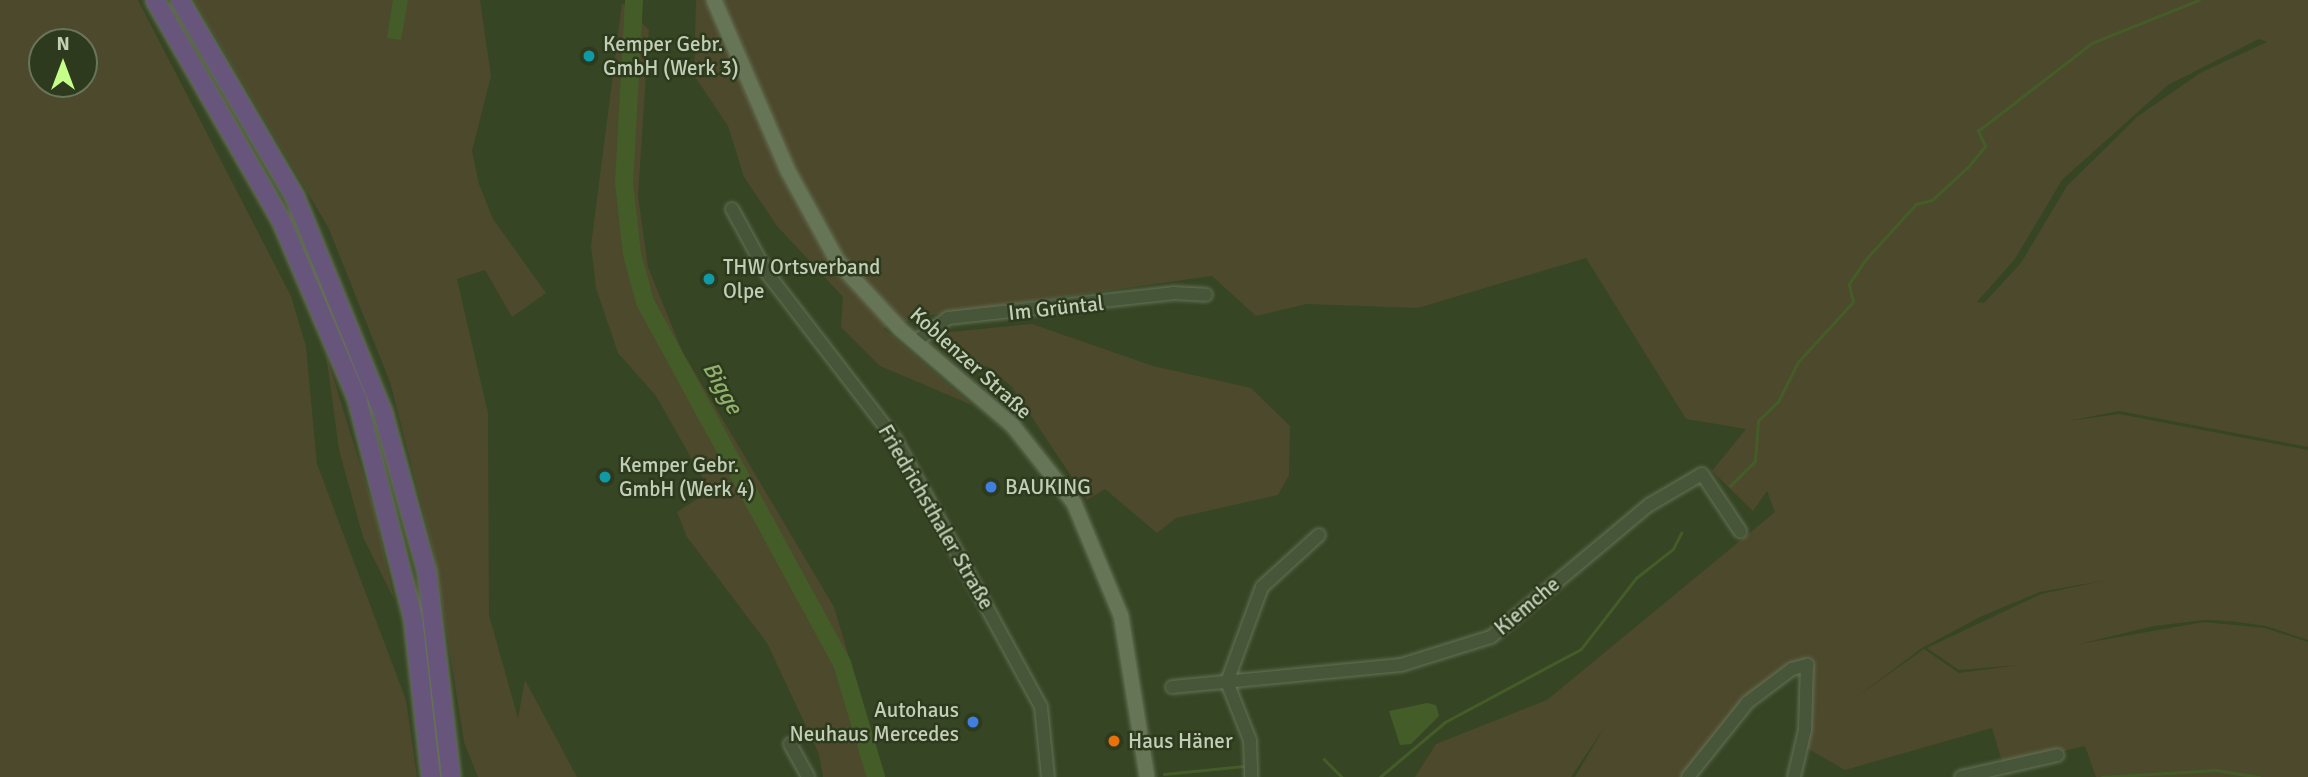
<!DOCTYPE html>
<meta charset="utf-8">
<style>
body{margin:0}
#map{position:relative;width:2308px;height:777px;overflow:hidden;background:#364524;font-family:Signika,sans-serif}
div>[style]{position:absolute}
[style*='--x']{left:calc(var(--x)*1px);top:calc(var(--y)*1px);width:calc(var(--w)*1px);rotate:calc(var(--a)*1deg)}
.green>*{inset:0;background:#4d492c}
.water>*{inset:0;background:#445d28}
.stream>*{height:2.5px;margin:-1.25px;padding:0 1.25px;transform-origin:1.25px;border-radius:1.25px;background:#445d28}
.river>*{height:18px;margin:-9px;padding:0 9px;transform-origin:9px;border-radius:9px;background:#445d28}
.roads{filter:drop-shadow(0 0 2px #657257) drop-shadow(0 0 2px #657257)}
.minor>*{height:12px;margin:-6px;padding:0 6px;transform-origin:6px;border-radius:6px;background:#475539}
.major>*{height:14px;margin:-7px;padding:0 7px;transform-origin:7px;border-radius:7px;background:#677557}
.highway>*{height:18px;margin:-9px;padding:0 9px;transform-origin:9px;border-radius:9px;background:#68557b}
.dots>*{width:19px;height:19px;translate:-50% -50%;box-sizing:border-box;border:4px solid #2d3a1d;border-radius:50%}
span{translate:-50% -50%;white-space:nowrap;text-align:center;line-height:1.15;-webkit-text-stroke:5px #2d3a1d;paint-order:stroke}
.poi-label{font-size:21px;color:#c2ceb6}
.left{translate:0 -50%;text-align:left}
.right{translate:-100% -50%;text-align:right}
.street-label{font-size:21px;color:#c2ceb6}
.water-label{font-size:23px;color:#91b06c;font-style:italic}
.north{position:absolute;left:28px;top:28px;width:70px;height:70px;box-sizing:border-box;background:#2d3a1d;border:2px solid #69755a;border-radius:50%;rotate:0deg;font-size:19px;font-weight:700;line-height:28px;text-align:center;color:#c2ceb6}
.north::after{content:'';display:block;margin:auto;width:24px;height:32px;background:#c5ff8a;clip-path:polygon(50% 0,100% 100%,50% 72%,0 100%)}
</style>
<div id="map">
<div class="green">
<div style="clip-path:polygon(evenodd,0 0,138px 0,291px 296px,306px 346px,317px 464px,406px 700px,417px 777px,0 777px,0 0,42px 42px,84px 42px,84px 84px,42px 84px,42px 42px)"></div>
<div style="clip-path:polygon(194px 0,480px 0,491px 76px,472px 151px,479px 184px,493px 219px,546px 293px,512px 317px,485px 270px,457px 279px,488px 413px,489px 615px,518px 718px,525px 680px,577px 777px,478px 777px,464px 742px,434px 553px,390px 382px,329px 229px)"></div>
<div style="clip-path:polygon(evenodd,696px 0,2308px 0,2308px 447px,2119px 411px,2068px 421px,2119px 414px,2308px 450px,2308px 640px,2266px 626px,2230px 621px,2205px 620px,2154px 626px,2079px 644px,2204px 622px,2265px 628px,2308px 642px,2308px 777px,2096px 777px,2085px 746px,2003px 765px,1992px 728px,1845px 770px,1803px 746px,1808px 664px,1746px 701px,1683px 777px,1575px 777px,1604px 728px,1571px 777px,1415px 777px,1436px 744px,1547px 700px,1775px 512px,1767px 491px,1753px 511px,1712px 471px,1746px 429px,1686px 419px,1586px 258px,1418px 308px,1307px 304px,1256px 316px,1212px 276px,925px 316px,883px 328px,972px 405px,880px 366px,841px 327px,843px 297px,777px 226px,744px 177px,728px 126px,694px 75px,696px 0,2259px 39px,2267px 42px,2200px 73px,2137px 117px,2067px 186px,2021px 263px,1984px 303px,1977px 302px,2015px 259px,2062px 180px,2168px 85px,2259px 39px,696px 0,2107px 580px,2041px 594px,1927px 648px,1959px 670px,2019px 665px,1959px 673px,1924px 649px,1855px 698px,1922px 648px,1982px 616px,2040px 592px,2107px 580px)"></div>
<div style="clip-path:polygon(622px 3px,649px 30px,638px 196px,648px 267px,682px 351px,834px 607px,885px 777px,823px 777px,819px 754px,767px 643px,687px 537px,677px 512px,710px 491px,656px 396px,618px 353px,596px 288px,591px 246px)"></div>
<div style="clip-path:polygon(1032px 324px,1153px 366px,1251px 388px,1290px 426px,1289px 475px,1278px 495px,1176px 518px,1157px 533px,1105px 489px,1087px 500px,1012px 387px,989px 367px,968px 362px,940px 333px)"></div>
<div style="clip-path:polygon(326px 354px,374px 509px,394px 599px,363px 537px,339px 450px)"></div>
</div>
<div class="water">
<div style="clip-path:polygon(393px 0,408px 0,401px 40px,387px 38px)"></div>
<div style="clip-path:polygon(1427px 703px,1436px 705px,1439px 716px,1411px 744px,1400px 745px,1389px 711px)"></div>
</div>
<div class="stream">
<div style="--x:1730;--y:486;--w:35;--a:-45"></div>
<div style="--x:1755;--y:461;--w:40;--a:-85.7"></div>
<div style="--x:1758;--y:421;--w:28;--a:-44"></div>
<div style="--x:1778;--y:402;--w:45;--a:-63.4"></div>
<div style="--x:1798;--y:362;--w:81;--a:-47.5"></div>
<div style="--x:1853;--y:302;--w:18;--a:-103"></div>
<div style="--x:1849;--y:284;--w:30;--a:-56"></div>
<div style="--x:1866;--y:259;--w:74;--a:-47.7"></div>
<div style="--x:1916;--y:204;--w:16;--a:-14"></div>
<div style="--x:1932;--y:200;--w:50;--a:-42.6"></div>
<div style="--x:1969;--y:166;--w:26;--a:-51"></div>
<div style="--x:1985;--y:146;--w:17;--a:-115"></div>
<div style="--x:1978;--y:131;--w:144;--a:-37.7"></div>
<div style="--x:2092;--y:43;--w:115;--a:-21.9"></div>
<div style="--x:1324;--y:759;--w:25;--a:45"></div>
<div style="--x:1164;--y:774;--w:80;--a:-5.7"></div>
<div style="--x:1380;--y:777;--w:85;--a:-40.2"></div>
<div style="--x:1445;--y:722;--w:154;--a:-28.2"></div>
<div style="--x:1581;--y:649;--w:90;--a:-52.2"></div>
<div style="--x:1636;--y:578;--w:47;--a:-38.1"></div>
<div style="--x:1673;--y:549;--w:18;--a:-63"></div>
<div style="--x:2102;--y:777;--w:114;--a:-3.5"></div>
<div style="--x:2216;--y:770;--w:44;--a:9.2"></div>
</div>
<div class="river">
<div style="--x:634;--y:0;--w:182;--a:93.1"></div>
<div style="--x:624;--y:182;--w:72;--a:83.7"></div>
<div style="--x:632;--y:254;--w:50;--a:74.8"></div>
<div style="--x:645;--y:302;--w:411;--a:61.4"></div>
<div style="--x:842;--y:663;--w:119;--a:73.4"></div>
</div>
<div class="roads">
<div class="minor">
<div style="--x:732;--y:209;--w:73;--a:61.3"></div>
<div style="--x:767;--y:273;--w:210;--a:52.4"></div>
<div style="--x:895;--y:439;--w:305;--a:61.4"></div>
<div style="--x:1041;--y:707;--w:70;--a:84.3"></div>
<div style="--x:915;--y:342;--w:41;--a:-36"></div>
<div style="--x:948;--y:318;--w:226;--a:-6.3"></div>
<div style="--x:1173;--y:293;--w:33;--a:3"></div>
<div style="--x:1227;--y:682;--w:101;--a:-69.8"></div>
<div style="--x:1262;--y:587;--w:77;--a:-42.4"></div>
<div style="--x:1227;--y:682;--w:62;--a:68.4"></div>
<div style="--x:1250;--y:740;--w:37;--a:88"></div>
<div style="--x:1172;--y:687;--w:230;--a:-5.5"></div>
<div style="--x:1401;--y:665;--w:94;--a:-17.3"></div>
<div style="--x:1491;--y:637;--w:206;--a:-39.9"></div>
<div style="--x:1649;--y:505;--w:61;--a:-30.3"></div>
<div style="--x:1702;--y:474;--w:69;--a:56.3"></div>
<div style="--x:790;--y:744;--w:38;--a:61"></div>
<div style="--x:1688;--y:777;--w:96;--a:-51.3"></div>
<div style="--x:1748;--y:702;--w:55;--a:-36.9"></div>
<div style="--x:1792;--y:669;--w:16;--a:-15"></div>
<div style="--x:1807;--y:665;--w:65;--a:91.8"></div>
<div style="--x:1805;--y:730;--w:48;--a:103.2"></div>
<div style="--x:1961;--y:777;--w:99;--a:-12.8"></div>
</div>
<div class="major">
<div style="--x:714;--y:0;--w:186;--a:66.6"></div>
<div style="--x:788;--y:171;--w:104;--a:61.2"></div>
<div style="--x:838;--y:262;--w:91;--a:47.2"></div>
<div style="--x:900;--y:329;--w:149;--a:40.6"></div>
<div style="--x:1013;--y:426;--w:98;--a:51.6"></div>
<div style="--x:1074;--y:503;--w:122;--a:67.4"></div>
<div style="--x:1121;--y:616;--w:163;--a:80.8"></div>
</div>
<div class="highway">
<div style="--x:155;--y:0;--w:254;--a:60.2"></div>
<div style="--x:281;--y:220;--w:194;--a:66.9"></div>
<div style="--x:357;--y:398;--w:226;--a:75.7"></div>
<div style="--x:413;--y:617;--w:161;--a:83.6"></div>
<div style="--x:180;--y:0;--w:228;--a:59.7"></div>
<div style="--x:295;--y:197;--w:233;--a:67.8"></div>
<div style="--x:383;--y:413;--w:165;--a:74.5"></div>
<div style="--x:427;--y:572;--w:206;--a:83.3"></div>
</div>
</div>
<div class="dots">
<div style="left:589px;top:56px;background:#0f9aa8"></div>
<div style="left:709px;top:279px;background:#0f9aa8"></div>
<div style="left:605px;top:477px;background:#0f9aa8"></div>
<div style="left:991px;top:487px;background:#3f7fe0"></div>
<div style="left:973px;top:722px;background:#3f7fe0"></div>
<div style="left:1114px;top:741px;background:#e8710a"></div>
</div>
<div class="poi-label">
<span class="left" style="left:603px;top:56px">Kemper Gebr.<br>GmbH (Werk 3)</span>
<span class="left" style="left:723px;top:279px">THW Ortsverband<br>Olpe</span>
<span class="left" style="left:619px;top:477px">Kemper Gebr.<br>GmbH (Werk 4)</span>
<span class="left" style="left:1005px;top:487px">BAUKING</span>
<span class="right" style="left:959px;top:722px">Autohaus<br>Neuhaus Mercedes</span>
<span class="left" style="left:1128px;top:741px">Haus Häner</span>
</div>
<div class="street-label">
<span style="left:1056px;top:308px;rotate:-6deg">Im Grüntal</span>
<span style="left:971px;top:363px;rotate:42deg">Koblenzer Straße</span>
<span style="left:936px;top:517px;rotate:60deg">Friedrichsthaler Straße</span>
<span style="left:1527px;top:606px;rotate:-40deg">Kiemche</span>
</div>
<div class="water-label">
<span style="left:722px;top:388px;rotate:60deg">Bigge</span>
</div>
<div class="north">N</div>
</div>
